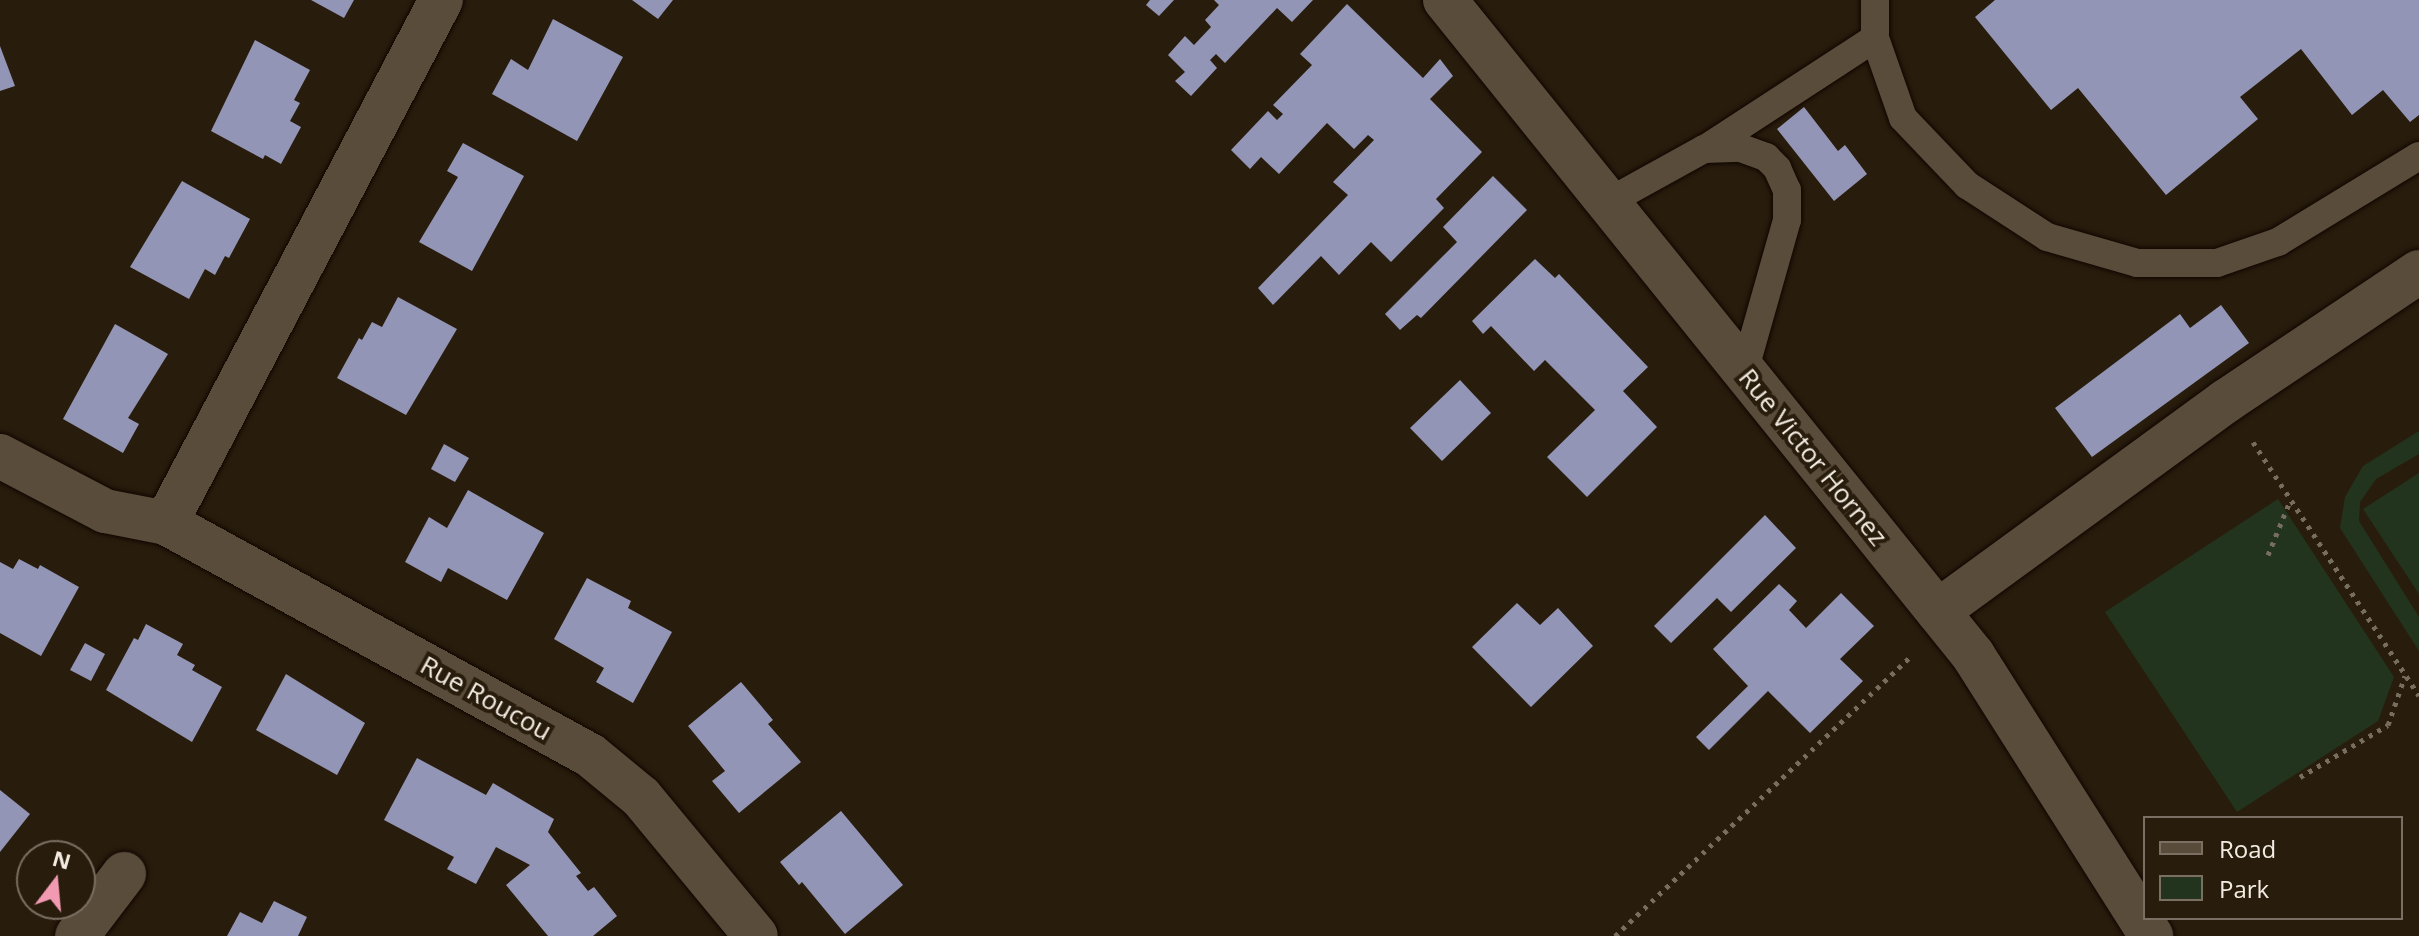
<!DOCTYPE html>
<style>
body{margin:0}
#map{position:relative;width:2419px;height:936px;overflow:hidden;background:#281c0c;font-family:"Open Sans",sans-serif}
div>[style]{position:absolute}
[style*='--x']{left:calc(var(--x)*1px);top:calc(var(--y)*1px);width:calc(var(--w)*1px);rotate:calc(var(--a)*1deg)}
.green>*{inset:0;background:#23341e}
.building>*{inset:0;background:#9395b6}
.path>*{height:5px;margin-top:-2.5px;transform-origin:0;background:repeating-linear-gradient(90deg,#786e60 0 4px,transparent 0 10px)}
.roads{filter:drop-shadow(0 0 2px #100600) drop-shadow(0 0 2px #100600)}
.service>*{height:28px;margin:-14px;padding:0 14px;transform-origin:14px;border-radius:14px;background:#5a4c3b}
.minor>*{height:44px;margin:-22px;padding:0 22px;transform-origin:22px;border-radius:22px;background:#5a4c3b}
span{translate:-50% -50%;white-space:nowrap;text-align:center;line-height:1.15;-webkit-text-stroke:8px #281c0c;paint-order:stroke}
.street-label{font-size:26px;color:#f4ece2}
.legend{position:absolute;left:2143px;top:816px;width:260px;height:104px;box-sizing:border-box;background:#281c0c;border:2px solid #7a6f62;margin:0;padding:10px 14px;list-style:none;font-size:24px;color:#f4ece2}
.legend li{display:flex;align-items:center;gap:16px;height:40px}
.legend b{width:40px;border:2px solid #7a6f62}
.north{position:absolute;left:16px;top:840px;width:80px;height:80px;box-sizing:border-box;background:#281c0c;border:2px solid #7a6f62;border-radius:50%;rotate:16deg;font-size:22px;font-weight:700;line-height:32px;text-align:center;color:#f4ece2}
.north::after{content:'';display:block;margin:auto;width:28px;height:36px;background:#f19ab1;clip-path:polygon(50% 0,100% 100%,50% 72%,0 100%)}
</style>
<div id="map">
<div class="green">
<div style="clip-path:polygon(2419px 431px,2419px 454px,2376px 479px,2360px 502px,2359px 521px,2419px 617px,2419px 651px,2340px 528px,2345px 497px,2363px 466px)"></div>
<div style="clip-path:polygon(2419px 473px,2419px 594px,2363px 509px)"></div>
<div style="clip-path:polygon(2278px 499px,2394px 677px,2378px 721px,2237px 812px,2105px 612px)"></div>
</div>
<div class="building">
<div style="clip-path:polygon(311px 0,354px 0,344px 18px)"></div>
<div style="clip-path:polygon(632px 0,673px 0,658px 19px)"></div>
<div style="clip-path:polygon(1150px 0,1174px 0,1159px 16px,1146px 5px)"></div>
<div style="clip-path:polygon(1214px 0,1313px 0,1292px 22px,1277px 8px,1225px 63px,1216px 54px,1210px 60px,1217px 68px,1191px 96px,1175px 81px,1185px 72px,1168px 55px,1185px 36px,1194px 45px,1211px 27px,1205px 20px,1219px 5px)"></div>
<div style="clip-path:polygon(1995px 0,2419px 0,2419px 115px,2410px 122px,2383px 90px,2352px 115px,2301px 49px,2240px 97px,2258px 119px,2166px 195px,2078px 88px,2051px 110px,1975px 17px)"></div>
<div style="clip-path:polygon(1347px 4px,1423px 78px,1440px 59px,1453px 76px,1430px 99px,1482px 152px,1436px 199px,1444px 208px,1391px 262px,1371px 242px,1339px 275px,1321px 256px,1273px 305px,1258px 288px,1348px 195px,1333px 182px,1374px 140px,1368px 135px,1354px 149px,1327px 123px,1279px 174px,1261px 157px,1250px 169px,1231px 150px,1268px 111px,1277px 120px,1283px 114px,1273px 105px,1312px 65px,1300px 54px)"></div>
<div style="clip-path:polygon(553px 19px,623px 57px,577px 141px,492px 94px,511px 59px,528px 70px)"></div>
<div style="clip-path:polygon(255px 40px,310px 70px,294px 100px,300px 103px,290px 121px,301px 127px,281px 164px,265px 155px,263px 159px,211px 131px)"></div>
<div style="clip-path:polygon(0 46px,15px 86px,0 91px)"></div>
<div style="clip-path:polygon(1804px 107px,1838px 151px,1845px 145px,1867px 174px,1834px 201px,1777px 129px)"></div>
<div style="clip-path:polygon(463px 143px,524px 176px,472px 271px,419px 242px,458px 177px,447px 171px)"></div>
<div style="clip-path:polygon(1493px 176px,1527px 210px,1421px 318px,1417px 315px,1400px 330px,1385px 314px,1457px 242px,1443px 227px)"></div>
<div style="clip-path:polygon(182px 181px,250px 219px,229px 258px,225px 256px,215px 275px,205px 269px,189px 299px,130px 267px)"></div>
<div style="clip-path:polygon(1535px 259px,1555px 278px,1559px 274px,1648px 367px,1623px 391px,1657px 427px,1587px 497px,1547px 457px,1595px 410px,1545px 360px,1534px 371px,1491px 326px,1483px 334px,1472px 321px)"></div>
<div style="clip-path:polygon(398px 297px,457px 329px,406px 415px,337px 378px,359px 338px,362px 340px,372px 322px,382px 327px)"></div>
<div style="clip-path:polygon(2221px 305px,2249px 343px,2092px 457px,2055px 408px,2180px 314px,2190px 328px)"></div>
<div style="clip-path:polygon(115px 324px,168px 354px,128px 418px,139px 424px,123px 453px,63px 419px)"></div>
<div style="clip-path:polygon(1460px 380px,1491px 413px,1442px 461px,1410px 428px)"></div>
<div style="clip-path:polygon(444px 444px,469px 458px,455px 482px,431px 469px)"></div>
<div style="clip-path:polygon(468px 490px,544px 533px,507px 600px,448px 568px,441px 582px,405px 562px,429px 517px,447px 528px)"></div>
<div style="clip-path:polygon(1765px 515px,1796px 548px,1731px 612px,1717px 598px,1671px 643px,1654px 626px)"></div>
<div style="clip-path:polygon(19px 559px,38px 569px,40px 565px,79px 587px,41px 656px,0 633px,0 562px,13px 569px)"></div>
<div style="clip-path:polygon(587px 578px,631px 601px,628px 608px,672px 632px,633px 703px,596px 682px,604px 668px,554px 639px)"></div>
<div style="clip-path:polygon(1779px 584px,1797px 601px,1789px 610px,1806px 628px,1841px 593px,1874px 626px,1840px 659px,1863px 681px,1810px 733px,1768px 691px,1709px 750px,1696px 737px,1748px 686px,1713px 649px)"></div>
<div style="clip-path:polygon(1517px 603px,1540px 625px,1558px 608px,1593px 646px,1531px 707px,1472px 647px)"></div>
<div style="clip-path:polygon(146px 624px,183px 644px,177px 655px,195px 665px,192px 670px,222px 687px,192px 742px,106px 690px,134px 638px,138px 640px)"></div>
<div style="clip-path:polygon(85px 643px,105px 654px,91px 681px,70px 670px)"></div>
<div style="clip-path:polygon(286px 674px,365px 723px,337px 775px,256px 730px)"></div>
<div style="clip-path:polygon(741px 682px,773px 720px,768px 724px,801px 762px,739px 813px,712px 781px,725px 771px,688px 726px)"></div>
<div style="clip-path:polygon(417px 758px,486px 795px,493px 783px,554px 819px,548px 832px,581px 873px,576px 876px,588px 891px,594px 887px,617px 916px,593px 936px,548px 936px,506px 885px,530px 865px,496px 847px,476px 884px,447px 869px,454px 857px,384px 820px)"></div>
<div style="clip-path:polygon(0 790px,30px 814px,0 852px)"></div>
<div style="clip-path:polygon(841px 811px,903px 885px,845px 934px,802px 882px,799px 885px,780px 862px)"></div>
<div style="clip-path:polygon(274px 901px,307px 917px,298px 936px,227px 936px,240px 912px,262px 923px)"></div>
</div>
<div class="path">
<div style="--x:2253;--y:442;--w:303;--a:56.8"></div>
<div style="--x:2268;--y:555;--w:58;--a:-67.8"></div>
<div style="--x:2300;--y:777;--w:102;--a:-30.6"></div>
<div style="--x:2388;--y:725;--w:52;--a:-70.9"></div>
<div style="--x:1615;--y:936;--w:409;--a:-43.4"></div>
</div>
<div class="roads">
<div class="service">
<div style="--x:1875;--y:0;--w:38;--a:90"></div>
<div style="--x:1875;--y:38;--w:85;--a:70.7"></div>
<div style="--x:1903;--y:118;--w:93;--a:46.3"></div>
<div style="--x:1967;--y:185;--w:95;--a:33"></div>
<div style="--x:2047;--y:237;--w:94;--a:16.1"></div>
<div style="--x:2137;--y:263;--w:80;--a:0"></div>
<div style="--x:2217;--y:263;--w:65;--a:-19"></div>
<div style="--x:2278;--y:242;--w:165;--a:-31.4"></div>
<div style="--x:1705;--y:149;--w:203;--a:-33.1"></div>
<div style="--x:1608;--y:202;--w:110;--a:-28.9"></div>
<div style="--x:1704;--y:149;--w:37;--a:-2"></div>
<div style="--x:1741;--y:148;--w:27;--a:20"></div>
<div style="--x:1766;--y:157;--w:16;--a:45"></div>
<div style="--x:1777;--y:168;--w:24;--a:66"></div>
<div style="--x:1787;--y:190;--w:30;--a:90"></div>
<div style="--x:1787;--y:220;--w:158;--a:105.8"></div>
</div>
<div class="minor">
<div style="--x:441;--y:0;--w:591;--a:117.74"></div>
<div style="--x:166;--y:523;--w:483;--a:28.7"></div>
<div style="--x:590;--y:755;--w:66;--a:39.5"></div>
<div style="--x:641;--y:797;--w:180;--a:50.4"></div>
<div style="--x:1445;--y:0;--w:841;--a:51.13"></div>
<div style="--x:1973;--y:655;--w:333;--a:57.6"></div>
<div style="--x:0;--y:456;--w:119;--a:27.6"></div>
<div style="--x:105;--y:511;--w:62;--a:11.1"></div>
<div style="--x:1938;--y:611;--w:356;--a:-36.1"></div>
<div style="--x:2226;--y:401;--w:232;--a:-33.8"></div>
<div style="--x:77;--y:936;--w:78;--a:-52.8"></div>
</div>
</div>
<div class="street-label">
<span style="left:1813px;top:457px;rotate:51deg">Rue Victor Hornez</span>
<span style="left:486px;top:698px;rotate:29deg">Rue Roucou</span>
</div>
<ul class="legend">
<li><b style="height:10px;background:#5a4c3b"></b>Road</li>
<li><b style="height:22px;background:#23341e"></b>Park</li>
</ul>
<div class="north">N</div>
</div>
